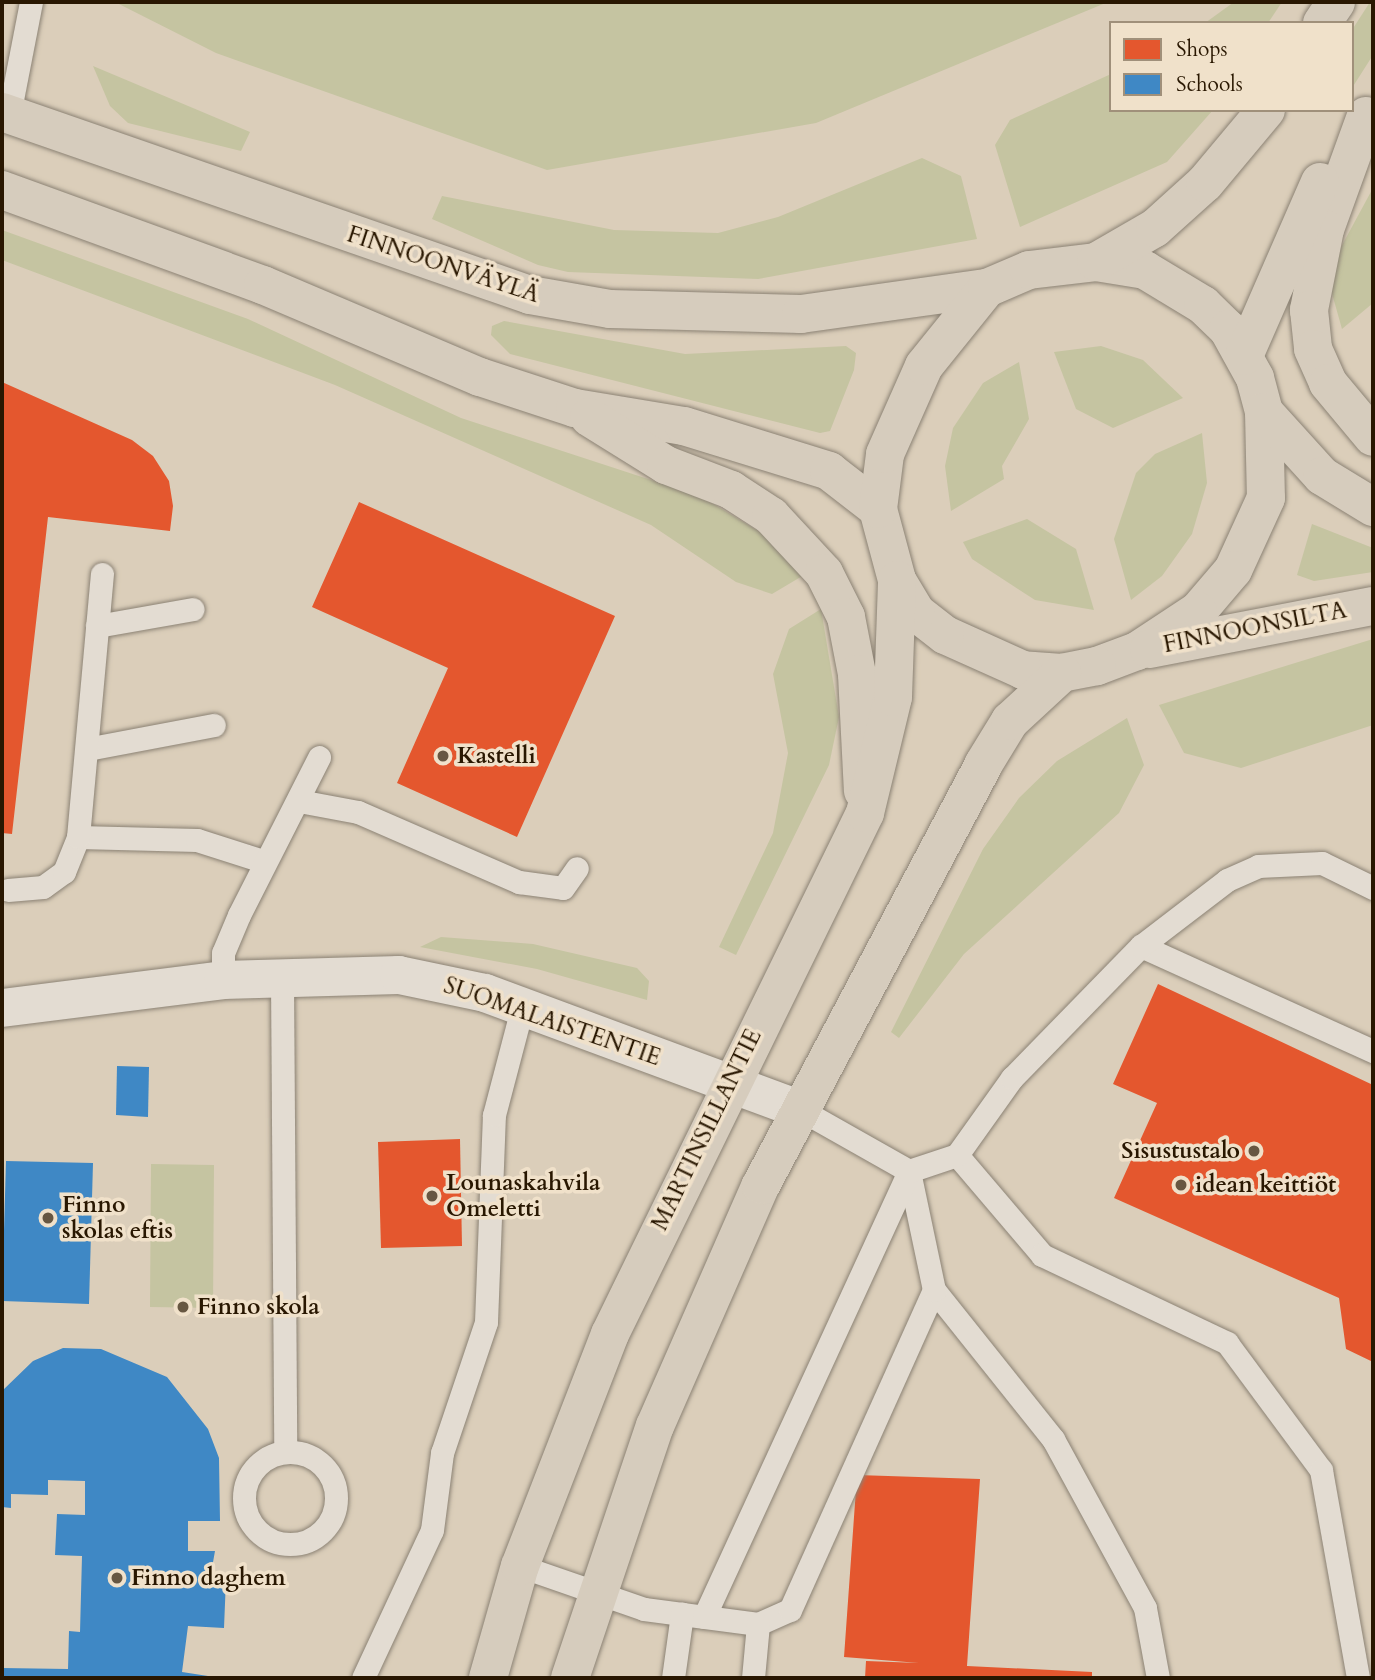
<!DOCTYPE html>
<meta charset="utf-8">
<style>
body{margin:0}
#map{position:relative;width:1375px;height:1680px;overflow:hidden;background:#dbceba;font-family:Cardo,serif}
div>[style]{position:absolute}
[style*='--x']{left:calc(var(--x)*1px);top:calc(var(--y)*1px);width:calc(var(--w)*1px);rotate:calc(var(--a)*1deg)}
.green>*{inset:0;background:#c5c4a1}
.shops>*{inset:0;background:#e4572e}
.schools>*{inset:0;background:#3f88c5}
.roads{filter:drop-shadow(0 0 2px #8b8274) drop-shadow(0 0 2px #8b8274)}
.service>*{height:23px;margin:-11.5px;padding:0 11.5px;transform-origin:11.5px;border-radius:11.5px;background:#e3dcd2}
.service>.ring{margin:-11.5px;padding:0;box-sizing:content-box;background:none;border:23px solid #e3dcd2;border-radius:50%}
.minor>*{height:38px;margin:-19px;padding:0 19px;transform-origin:19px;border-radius:19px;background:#e3dcd2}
.primary>*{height:38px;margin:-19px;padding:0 19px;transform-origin:19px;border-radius:19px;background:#d6ccbd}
.dots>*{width:19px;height:19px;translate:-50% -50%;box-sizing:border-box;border:4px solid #f0e1ca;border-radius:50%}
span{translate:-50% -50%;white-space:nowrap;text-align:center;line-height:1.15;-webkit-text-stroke:7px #f0e1ca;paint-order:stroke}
.street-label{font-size:23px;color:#291701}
.poi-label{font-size:23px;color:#291701;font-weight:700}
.left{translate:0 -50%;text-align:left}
.right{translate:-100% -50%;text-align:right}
.frame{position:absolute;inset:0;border:4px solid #291701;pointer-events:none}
.legend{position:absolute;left:1109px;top:21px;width:245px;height:91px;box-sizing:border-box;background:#f0e1ca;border:2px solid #a0907a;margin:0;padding:9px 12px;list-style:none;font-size:21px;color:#291701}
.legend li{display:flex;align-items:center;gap:14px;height:35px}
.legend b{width:35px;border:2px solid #a0907a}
</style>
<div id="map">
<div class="green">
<div style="clip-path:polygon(115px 2px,1108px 2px,816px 123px,547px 170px,216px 53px)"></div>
<div style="clip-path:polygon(1234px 2px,1282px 2px,1268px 23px,1205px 23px)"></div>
<div style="clip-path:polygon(1370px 2px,1373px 55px,1352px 88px,1352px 30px)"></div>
<div style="clip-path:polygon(93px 66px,250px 132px,241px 151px,128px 123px,110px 106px)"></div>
<div style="clip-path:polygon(1111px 74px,1111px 110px,1213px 110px,1167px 162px,1020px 227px,995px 145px,1010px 120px)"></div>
<div style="clip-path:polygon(922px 158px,961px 176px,977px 239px,758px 279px,568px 272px,538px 265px,432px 219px,442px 196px,614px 230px,718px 233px,778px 217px)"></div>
<div style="clip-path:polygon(1373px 188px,1373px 303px,1342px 329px,1331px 290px,1334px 260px)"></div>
<div style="clip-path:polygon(2px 230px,248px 319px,461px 418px,700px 496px,765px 535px,804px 575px,772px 594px,736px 582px,651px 525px,335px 385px,2px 260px)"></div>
<div style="clip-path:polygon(504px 321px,685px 354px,846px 346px,856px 353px,854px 370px,830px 431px,820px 433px,510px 354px,491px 335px,492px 326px)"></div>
<div style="clip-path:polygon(1101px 346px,1143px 360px,1183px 398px,1113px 428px,1076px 409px,1054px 352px)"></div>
<div style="clip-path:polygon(1019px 362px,1029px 419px,1002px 466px,1004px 479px,951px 511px,945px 466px,953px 428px,983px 383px)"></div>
<div style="clip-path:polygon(1202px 433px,1207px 483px,1192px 534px,1162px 576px,1131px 600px,1114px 539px,1136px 473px,1155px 454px)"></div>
<div style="clip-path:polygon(1027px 519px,1076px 549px,1094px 610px,1035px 600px,972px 559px,963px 542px)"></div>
<div style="clip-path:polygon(1312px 524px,1373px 548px,1373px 572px,1314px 581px,1297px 575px)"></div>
<div style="clip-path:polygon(821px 609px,839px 717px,829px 765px,736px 955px,719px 947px,773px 833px,788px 753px,773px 674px,789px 629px)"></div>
<div style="clip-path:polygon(1373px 639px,1373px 725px,1241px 768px,1184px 753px,1159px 705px)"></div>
<div style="clip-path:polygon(1127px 718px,1144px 765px,1119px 813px,964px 954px,899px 1038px,891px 1032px,983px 849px,1019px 798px,1057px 761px)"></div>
<div style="clip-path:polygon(441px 937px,533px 944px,637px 968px,649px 981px,647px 1000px,537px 969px,420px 947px)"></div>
<div style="clip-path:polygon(151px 1164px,214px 1165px,213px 1308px,150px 1307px)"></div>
</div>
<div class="shops">
<div style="clip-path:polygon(2px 382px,132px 440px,153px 456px,169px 481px,173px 506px,170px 531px,48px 517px,12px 834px,2px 833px)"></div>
<div style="clip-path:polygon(359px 502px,615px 616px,517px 837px,397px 783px,448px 668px,312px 607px)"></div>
<div style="clip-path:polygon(1158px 984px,1373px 1085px,1373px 1362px,1346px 1349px,1339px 1298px,1114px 1198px,1157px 1103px,1113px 1084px)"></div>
<div style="clip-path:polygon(460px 1139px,462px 1246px,381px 1248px,378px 1142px)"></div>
<div style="clip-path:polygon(857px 1475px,980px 1479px,967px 1666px,1092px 1672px,1092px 1678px,865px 1678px,866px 1661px,919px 1663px,844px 1657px)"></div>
</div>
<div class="schools">
<div style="clip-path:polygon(117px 1066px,149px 1067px,148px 1117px,116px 1115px)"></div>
<div style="clip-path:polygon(6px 1161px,93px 1163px,89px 1304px,2px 1301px)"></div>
<div style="clip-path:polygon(63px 1348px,101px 1349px,167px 1377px,208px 1429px,219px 1458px,220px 1521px,188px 1521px,188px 1551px,215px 1551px,210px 1579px,226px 1579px,224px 1628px,188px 1626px,182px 1672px,221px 1678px,2px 1678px,2px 1668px,68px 1669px,69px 1631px,80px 1632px,82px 1556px,55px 1555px,57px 1514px,85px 1515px,85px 1481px,48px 1480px,48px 1495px,11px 1494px,11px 1508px,2px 1507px,2px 1391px,33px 1361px)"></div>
</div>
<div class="roads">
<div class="service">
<div style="--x:9;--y:115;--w:115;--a:-79"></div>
<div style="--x:97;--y:626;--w:97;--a:-10"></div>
<div style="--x:87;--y:749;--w:129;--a:-10.7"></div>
<div style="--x:299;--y:801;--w:60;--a:10.6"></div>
<div style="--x:358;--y:812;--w:176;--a:23.5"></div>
<div style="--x:519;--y:882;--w:44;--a:7.8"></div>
<div style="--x:563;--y:888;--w:24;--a:-55"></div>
<div style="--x:78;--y:837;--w:119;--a:1.4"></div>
<div style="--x:197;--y:840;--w:69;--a:17.7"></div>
<div style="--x:8;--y:890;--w:35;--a:-5"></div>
<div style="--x:43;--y:887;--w:26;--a:-36"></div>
<div style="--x:64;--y:872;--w:38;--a:-68"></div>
<div style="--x:78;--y:837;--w:264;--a:-84.8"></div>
<div style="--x:1141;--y:946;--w:255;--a:24.4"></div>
<div style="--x:282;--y:978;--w:473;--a:89.6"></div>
<div style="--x:223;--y:980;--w:27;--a:-90"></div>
<div style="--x:223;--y:953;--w:41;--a:-67.2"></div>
<div style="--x:239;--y:915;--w:177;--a:-63.1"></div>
<div style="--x:957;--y:1155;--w:131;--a:49.6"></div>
<div style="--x:1042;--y:1255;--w:205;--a:25.4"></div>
<div style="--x:1227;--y:1343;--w:158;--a:53.5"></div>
<div style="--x:1321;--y:1470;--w:211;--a:79.9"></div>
<div style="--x:934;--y:1290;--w:191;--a:51.4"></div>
<div style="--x:1053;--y:1439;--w:192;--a:61.4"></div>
<div style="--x:1145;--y:1608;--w:71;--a:79.5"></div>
<div class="ring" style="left:244px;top:1452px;width:69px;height:69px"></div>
<div style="--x:520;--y:1566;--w:131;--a:19.1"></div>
<div style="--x:644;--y:1609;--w:115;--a:7.5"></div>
<div style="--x:758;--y:1624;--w:35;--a:-24"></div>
<div style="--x:790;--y:1610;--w:351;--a:-65.8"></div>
<div style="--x:934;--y:1290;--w:122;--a:-101.9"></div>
<div style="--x:909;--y:1171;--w:124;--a:-150.5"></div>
<div style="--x:704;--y:1617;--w:491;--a:-65.3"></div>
<div style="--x:909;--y:1171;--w:51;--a:-18.4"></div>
<div style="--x:957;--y:1155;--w:95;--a:-54.5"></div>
<div style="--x:1012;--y:1078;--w:185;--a:-45.7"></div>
<div style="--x:1141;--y:946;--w:108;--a:-37.5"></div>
<div style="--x:1227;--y:880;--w:34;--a:-24"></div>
<div style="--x:1258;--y:866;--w:64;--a:-2.7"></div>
<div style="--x:1322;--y:863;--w:57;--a:26.1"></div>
<div style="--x:363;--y:1678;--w:163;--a:-65"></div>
<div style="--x:432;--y:1530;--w:78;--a:-82.6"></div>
<div style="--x:442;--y:1453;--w:138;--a:-71.4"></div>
<div style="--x:486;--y:1322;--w:207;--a:-87.8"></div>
<div style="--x:494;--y:1115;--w:111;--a:-75.3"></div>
<div style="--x:673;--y:1678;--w:65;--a:-82"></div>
<div style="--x:753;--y:1678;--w:54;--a:-84.7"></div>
</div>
<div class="minor">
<div style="--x:2;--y:1008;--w:223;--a:-7.2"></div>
<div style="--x:223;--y:980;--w:176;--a:-1.6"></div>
<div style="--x:399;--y:975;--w:88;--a:11.8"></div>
<div style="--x:485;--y:993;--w:337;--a:20.3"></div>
</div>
<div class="primary">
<div style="--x:1322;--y:23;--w:25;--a:-56"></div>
<div style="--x:2;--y:112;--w:559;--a:19.12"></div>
<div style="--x:530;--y:295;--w:81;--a:9.9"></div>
<div style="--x:610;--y:309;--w:191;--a:1.5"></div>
<div style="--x:801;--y:314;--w:188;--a:-8"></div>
<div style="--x:1366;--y:116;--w:120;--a:109.9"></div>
<div style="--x:1325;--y:229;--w:83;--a:101.2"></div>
<div style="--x:1309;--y:310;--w:39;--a:84"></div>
<div style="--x:1313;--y:349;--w:37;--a:66"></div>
<div style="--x:1328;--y:383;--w:70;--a:50.2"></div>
<div style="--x:2;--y:190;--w:278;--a:20"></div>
<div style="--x:263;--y:285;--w:236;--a:23"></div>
<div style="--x:480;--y:377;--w:100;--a:18.1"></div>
<div style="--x:575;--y:408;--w:110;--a:9.4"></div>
<div style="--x:684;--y:426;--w:152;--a:17.2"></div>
<div style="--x:829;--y:471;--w:62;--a:37.8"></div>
<div style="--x:1096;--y:262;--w:50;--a:9.3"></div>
<div style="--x:1145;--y:270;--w:68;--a:31.1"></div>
<div style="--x:1203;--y:305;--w:35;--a:44"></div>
<div style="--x:1228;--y:329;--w:56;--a:61.1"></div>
<div style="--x:1255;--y:378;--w:35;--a:75"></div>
<div style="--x:1264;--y:412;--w:86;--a:88.7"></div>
<div style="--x:1266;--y:498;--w:79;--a:114.6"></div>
<div style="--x:1233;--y:570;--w:54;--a:130.5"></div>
<div style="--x:1198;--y:611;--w:73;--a:146.7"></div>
<div style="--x:1137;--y:651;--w:43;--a:159.4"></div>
<div style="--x:1097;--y:666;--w:36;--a:169"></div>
<div style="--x:1062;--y:673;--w:39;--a:-176"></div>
<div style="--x:1023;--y:670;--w:85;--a:-155.8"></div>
<div style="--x:945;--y:635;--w:37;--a:-142"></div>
<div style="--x:916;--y:612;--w:37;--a:-121"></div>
<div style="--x:897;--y:580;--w:73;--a:-105"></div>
<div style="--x:878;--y:509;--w:55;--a:-82.7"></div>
<div style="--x:885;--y:454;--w:96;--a:-66.1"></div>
<div style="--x:924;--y:366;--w:100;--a:-51.1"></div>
<div style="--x:987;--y:288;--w:46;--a:-23.2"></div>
<div style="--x:1029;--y:270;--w:67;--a:-6.8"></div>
<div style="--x:1096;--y:262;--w:68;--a:-30"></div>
<div style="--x:1155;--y:228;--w:67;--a:-42"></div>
<div style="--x:1205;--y:183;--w:95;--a:-50.1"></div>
<div style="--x:1244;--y:356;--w:190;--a:-66.4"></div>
<div style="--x:1264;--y:412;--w:86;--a:47.8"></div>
<div style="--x:1322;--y:476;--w:60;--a:31.3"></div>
<div style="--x:589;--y:417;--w:91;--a:31.9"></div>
<div style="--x:666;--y:465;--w:70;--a:21"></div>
<div style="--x:731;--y:490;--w:48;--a:33"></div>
<div style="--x:771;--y:516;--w:78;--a:47.1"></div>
<div style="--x:824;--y:573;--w:49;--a:63.4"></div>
<div style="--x:846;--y:617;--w:58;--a:79.1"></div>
<div style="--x:857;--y:674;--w:117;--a:87.1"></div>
<div style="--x:1149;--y:649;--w:228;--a:-10.9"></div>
<div style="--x:488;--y:1678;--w:116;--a:-74.1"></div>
<div style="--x:520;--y:1566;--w:249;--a:-68.8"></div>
<div style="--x:610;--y:1334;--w:580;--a:-63.92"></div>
<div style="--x:865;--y:813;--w:119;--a:-76.4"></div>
<div style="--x:893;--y:697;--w:117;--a:-88"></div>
<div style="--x:570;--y:1678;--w:266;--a:-71.4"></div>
<div style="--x:655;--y:1426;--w:263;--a:-66.3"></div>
<div style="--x:761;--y:1185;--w:475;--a:-62.1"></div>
<div style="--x:983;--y:765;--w:52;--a:-58.5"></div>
<div style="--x:1010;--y:721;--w:71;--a:-42.7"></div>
</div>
</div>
<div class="dots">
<div style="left:443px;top:756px;background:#675742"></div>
<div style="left:1254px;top:1151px;background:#675742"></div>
<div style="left:1181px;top:1185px;background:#675742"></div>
<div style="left:432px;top:1196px;background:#675742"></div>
<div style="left:48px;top:1218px;background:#675742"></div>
<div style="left:183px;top:1307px;background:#675742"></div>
<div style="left:117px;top:1578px;background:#675742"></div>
</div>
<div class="street-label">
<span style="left:443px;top:265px;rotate:18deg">FINNOONVÄYLÄ</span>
<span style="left:1255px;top:628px;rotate:-11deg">FINNOONSILTA</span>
<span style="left:552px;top:1022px;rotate:19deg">SUOMALAISTENTIE</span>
<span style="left:707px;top:1130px;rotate:-64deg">MARTINSILLANTIE</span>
</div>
<div class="poi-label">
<span class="left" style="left:457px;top:756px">Kastelli</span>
<span class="right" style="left:1240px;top:1151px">Sisustustalo</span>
<span class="left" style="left:446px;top:1196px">Lounaskahvila<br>Omeletti</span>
<span class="left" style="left:1195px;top:1185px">idean keittiöt</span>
<span class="left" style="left:62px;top:1218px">Finno<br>skolas eftis</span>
<span class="left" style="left:197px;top:1307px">Finno skola</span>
<span class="left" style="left:131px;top:1578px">Finno daghem</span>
</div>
<div class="frame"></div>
<ul class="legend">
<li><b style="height:19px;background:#e4572e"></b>Shops</li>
<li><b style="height:19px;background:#3f88c5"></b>Schools</li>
</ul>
</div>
